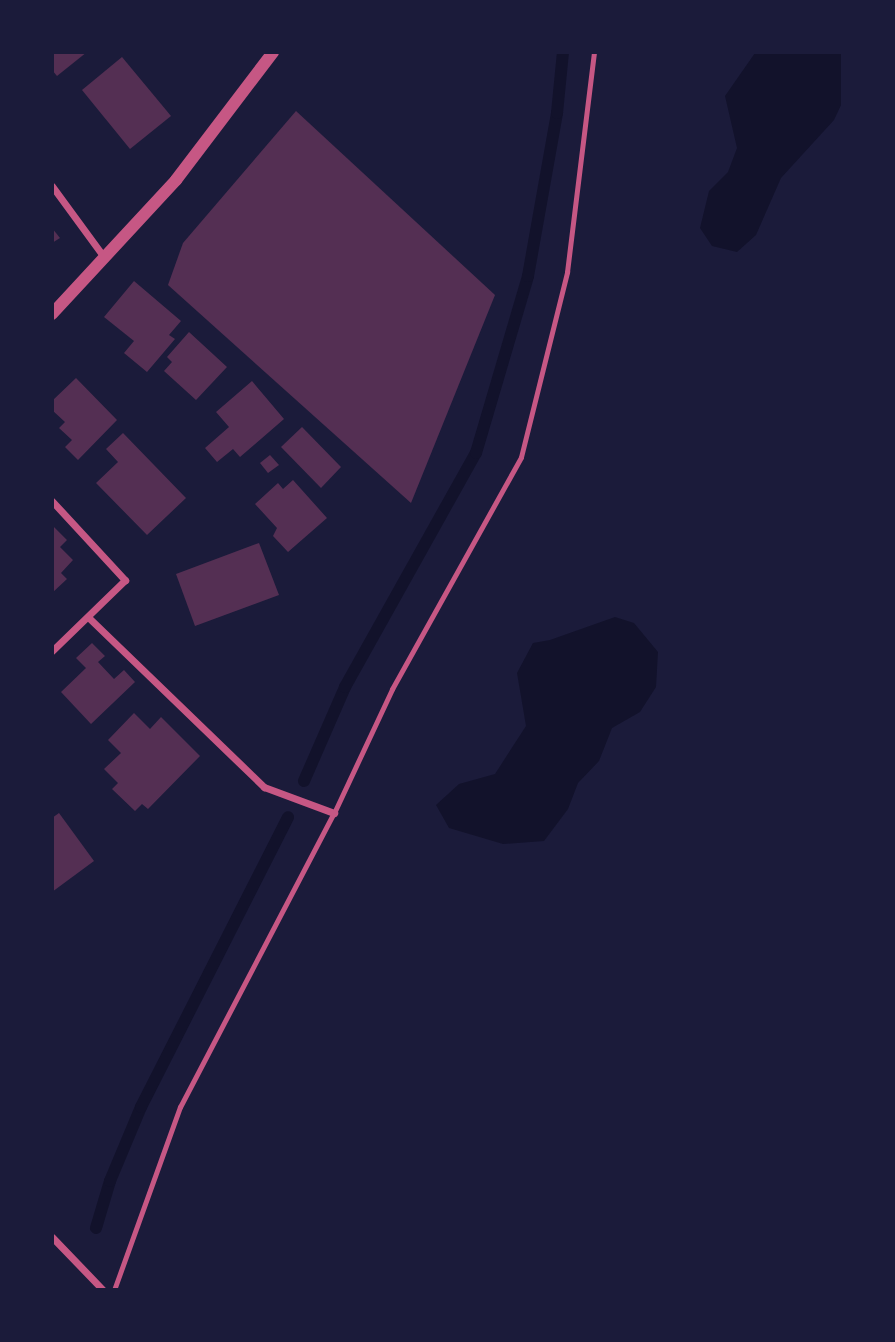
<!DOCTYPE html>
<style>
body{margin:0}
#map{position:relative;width:895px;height:1342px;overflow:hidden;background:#1b1b3a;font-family:Signika,sans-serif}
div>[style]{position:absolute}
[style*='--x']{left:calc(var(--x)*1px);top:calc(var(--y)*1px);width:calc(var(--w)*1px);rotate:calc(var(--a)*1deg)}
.water>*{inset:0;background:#12122b}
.stream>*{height:12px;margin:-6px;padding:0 6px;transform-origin:6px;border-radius:6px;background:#12122b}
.building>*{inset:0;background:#542f53}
.service>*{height:5px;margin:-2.5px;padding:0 2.5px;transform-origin:2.5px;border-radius:2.5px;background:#c65784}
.minor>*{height:7px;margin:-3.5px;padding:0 3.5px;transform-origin:3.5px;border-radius:3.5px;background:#c65784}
.tertiary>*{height:12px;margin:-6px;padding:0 6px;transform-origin:6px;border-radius:6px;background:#c65784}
span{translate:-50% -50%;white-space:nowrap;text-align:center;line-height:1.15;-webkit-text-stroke:7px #1b1b3a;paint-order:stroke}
.frame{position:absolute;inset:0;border:54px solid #1b1b3a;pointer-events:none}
</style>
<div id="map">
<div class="water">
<div style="clip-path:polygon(755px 53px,842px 53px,842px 103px,834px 120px,781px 178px,756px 235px,737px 252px,712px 246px,700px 228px,709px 191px,728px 172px,737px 148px,725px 96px)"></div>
<div style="clip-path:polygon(615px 617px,634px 623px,658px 652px,656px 687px,640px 712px,612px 728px,599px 761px,578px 783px,568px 809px,544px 841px,503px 844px,449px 828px,436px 805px,459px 784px,495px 774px,526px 726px,517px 673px,533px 643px,550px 640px)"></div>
</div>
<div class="stream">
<div style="--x:304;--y:781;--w:103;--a:-66.4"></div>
<div style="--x:345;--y:687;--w:268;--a:-60.8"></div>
<div style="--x:476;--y:453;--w:184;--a:-73.6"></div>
<div style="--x:528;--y:276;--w:166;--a:-79.9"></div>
<div style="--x:557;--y:113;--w:61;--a:-84.4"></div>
<div style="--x:96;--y:1228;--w:49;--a:-73.4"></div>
<div style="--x:110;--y:1181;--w:80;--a:-67.3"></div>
<div style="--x:141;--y:1107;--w:325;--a:-63.1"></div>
</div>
<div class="building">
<div style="clip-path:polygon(52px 52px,87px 52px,57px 76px,52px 70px)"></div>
<div style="clip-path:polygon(122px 57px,171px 116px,130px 149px,82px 90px)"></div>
<div style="clip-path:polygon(296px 111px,495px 295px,411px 503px,168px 285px,183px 243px)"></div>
<div style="clip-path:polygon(52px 228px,60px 238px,52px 243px)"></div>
<div style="clip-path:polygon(134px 281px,181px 321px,169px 335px,175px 339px,147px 372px,124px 353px,134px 341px,104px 317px)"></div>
<div style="clip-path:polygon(189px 332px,227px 367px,196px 400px,164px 371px,172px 362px,167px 357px)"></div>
<div style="clip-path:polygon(76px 378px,117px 420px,78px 460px,65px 447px,72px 440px,59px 428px,65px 422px,52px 410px,52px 401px)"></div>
<div style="clip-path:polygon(252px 381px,284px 419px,240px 457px,233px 449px,217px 462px,205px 448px,229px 427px,216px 412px)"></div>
<div style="clip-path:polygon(302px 427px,341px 467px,321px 488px,281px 447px)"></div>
<div style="clip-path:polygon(123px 433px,186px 498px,147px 535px,96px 483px,118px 462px,106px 449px)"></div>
<div style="clip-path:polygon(270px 455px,279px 465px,268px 473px,260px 463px)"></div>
<div style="clip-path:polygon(293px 480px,327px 518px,288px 552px,273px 536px,277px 528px,255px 504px,278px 483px,283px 489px)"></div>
<div style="clip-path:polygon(52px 525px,67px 540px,60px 547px,73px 560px,61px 573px,67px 579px,52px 593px)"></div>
<div style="clip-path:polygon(259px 543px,279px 595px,195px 626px,176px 574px)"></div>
<div style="clip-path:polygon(92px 643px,105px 656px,98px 662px,114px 679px,124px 670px,135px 682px,91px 724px,61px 692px,86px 668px,76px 658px)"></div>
<div style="clip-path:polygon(134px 713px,150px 729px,161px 717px,200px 756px,148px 809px,142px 804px,135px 811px,112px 789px,118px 783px,104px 769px,121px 753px,108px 740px)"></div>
<div style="clip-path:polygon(59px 813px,94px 861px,52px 892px,52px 818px)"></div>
</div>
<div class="service">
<div style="--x:114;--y:1290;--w:195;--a:-70.2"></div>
<div style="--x:180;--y:1107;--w:332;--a:-62.4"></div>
<div style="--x:334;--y:813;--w:137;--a:-64.9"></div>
<div style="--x:392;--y:689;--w:265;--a:-60.9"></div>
<div style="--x:521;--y:457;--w:191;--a:-76"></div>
<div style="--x:567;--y:272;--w:222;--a:-83"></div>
</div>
<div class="minor">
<div style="--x:52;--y:186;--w:88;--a:53.8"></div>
<div style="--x:52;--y:501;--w:108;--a:47.3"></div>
<div style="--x:125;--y:580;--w:102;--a:135.8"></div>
<div style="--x:88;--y:617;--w:245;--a:44"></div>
<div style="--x:264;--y:787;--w:75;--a:20.4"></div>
<div style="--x:52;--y:1237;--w:74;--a:46.1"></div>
</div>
<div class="tertiary">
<div style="--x:52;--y:314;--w:183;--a:-47.2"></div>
<div style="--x:176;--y:180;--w:161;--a:-52.8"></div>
</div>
<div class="frame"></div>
</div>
